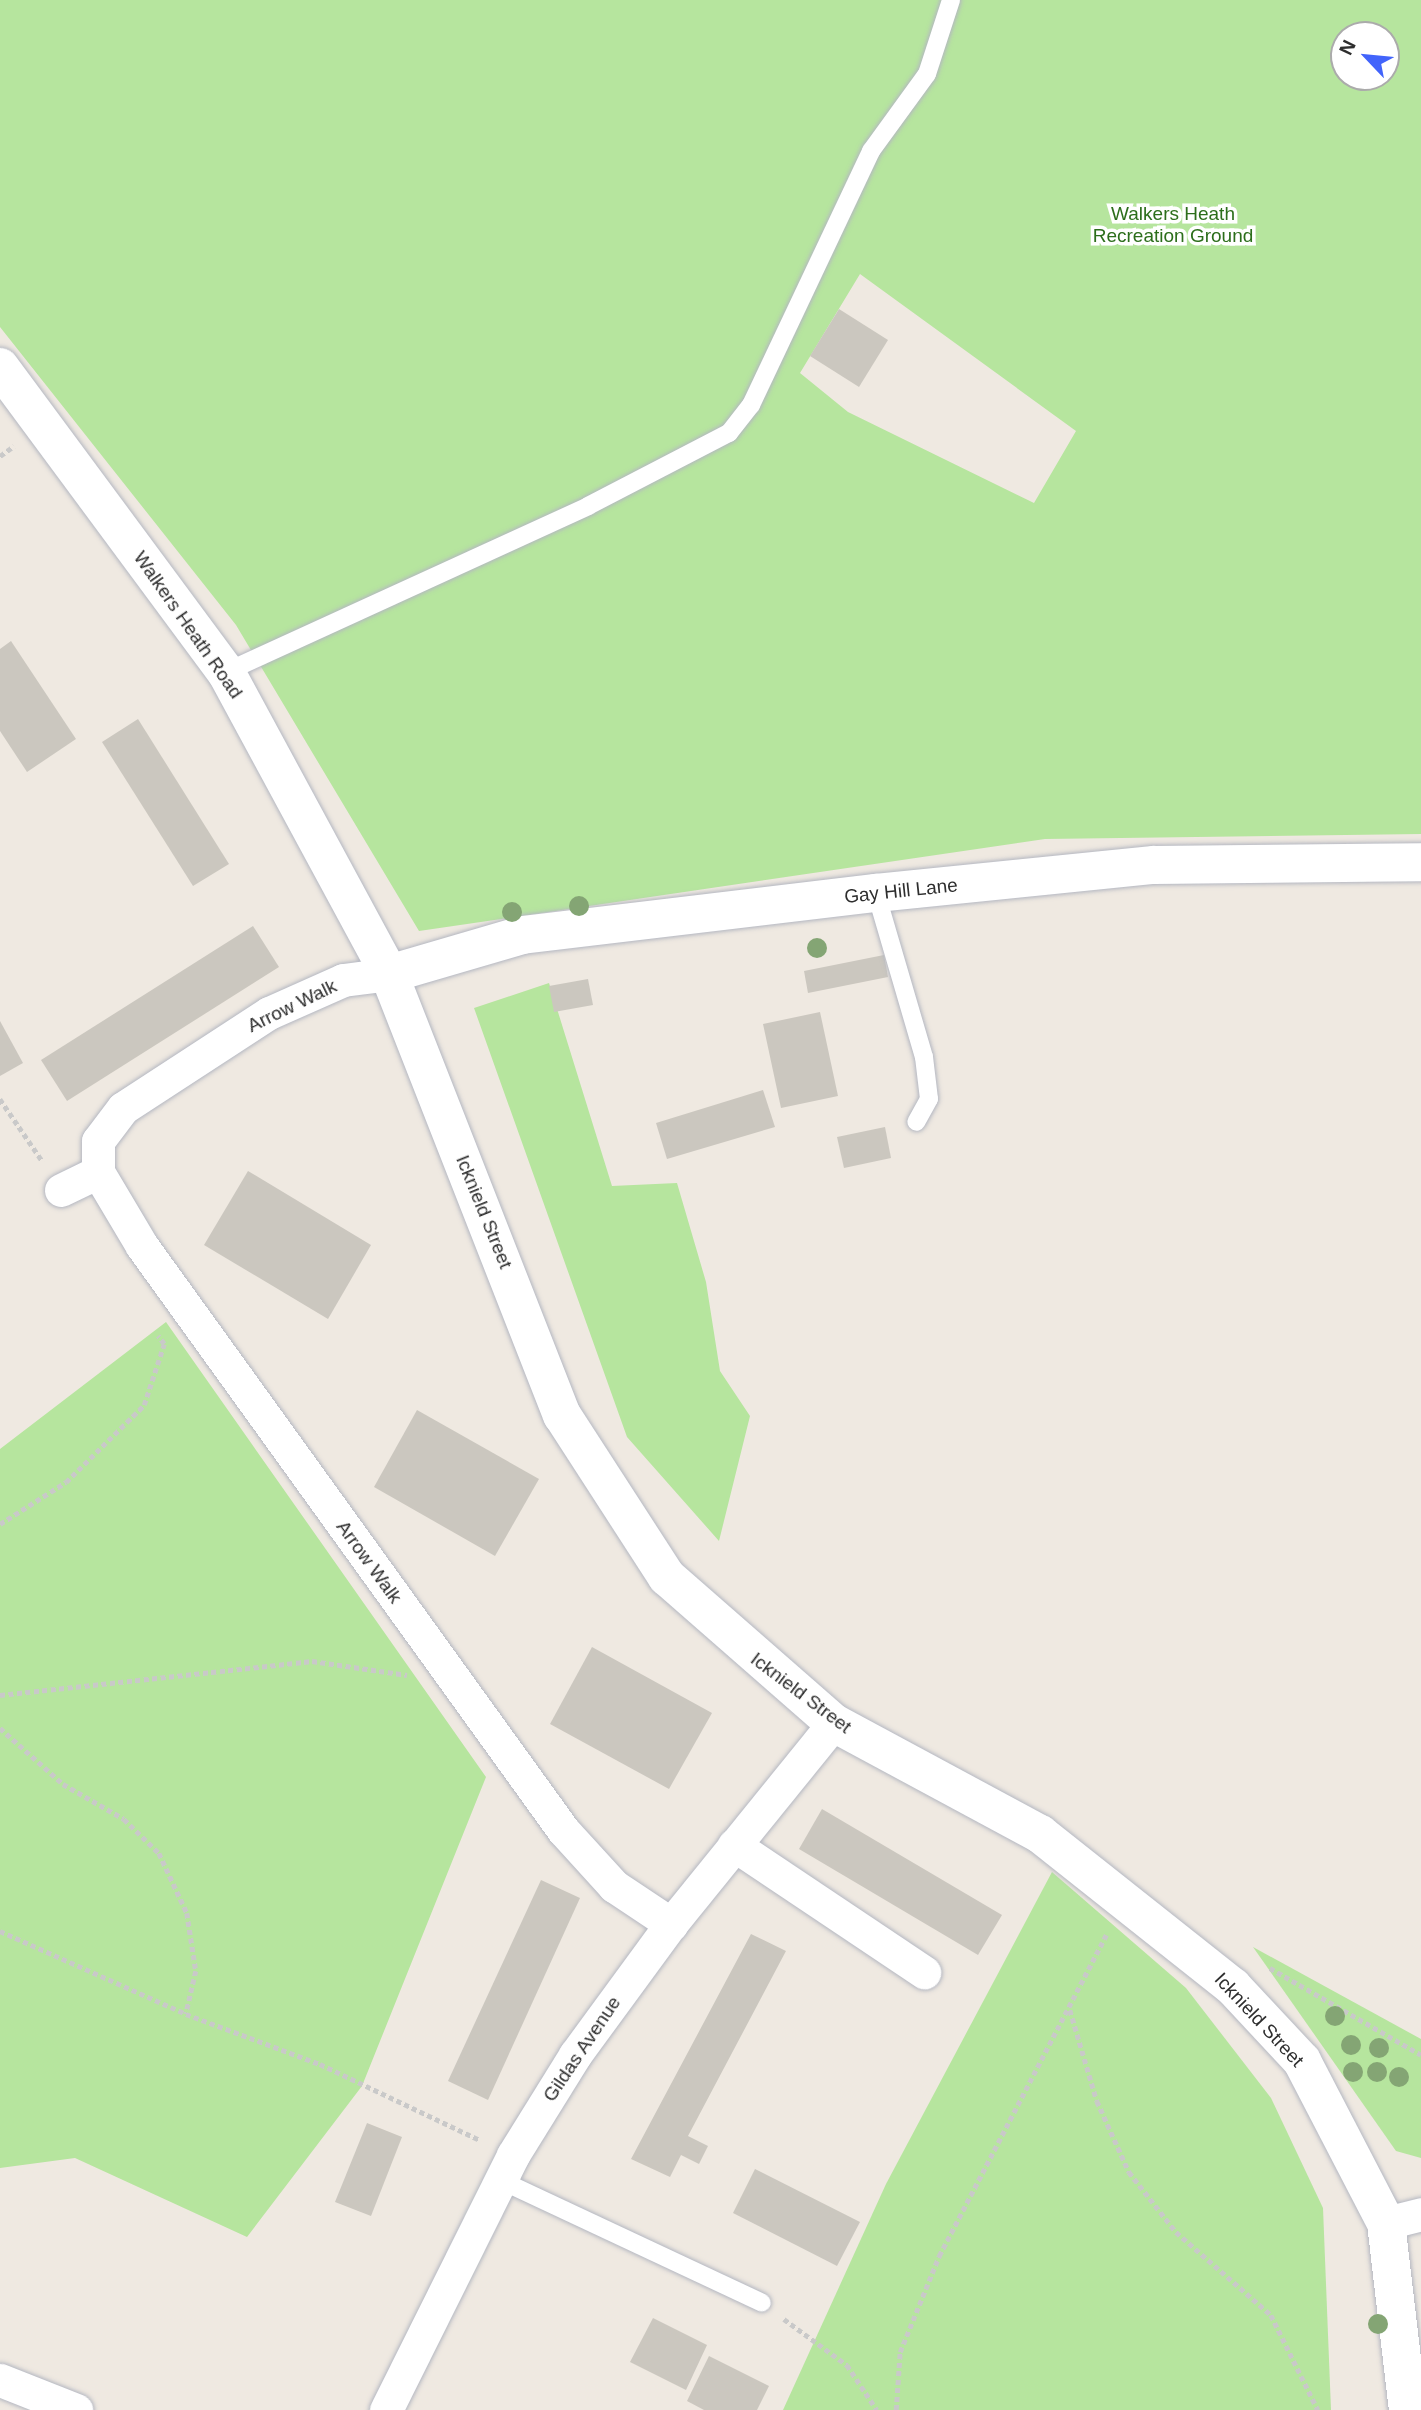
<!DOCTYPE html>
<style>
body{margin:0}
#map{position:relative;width:1421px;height:2410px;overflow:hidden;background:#efe9e1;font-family:Arial,sans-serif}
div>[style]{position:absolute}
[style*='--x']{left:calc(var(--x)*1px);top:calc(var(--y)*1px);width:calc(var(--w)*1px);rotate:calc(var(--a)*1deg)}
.green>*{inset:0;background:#b6e59e}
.building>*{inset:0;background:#cbc7bf}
.path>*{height:4.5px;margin-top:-2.25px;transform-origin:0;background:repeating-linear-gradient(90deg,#c9c9c9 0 5px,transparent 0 8.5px)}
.roads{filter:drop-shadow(0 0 2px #b4b7c1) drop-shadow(0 0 2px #b4b7c1)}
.lane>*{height:18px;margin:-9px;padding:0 9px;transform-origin:9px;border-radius:9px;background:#fff}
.street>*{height:33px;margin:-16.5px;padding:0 16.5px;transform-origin:16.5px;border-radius:16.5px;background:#fff}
.secondary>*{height:38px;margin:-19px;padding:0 19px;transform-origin:19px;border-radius:19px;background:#fff}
.trees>*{width:20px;height:20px;margin:-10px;border-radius:50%;background:#84a574}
span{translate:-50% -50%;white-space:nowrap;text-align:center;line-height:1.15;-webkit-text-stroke:7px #fff;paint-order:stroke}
.park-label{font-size:19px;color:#2c6e1b}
.street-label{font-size:19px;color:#2e2e2e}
.north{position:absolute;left:1330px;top:21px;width:70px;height:70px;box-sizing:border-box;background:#fff;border:2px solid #ababab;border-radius:50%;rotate:296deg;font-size:19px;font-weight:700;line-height:28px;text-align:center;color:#2e2e2e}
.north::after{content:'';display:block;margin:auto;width:24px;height:32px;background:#4264fb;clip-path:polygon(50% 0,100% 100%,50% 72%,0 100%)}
</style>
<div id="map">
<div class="green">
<div style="clip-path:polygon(evenodd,0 0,1421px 0,1421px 834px,1045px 839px,419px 931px,236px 625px,0 327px,0 0,1344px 35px,1386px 35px,1386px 77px,1344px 77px,1344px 35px,0 0,860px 274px,1076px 431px,1034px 503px,848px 412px,800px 373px,860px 274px)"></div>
<div style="clip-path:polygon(549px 983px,612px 1186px,677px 1183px,706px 1282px,720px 1371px,750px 1416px,719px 1541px,627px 1437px,474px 1008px)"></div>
<div style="clip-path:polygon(166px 1322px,486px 1777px,362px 2086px,247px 2237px,75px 2158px,0 2168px,0 1449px)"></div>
<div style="clip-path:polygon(1052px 1872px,1186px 1988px,1271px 2098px,1323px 2208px,1331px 2410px,783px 2410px,886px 2184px)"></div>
<div style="clip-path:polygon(1253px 1947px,1421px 2039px,1421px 2158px,1396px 2151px)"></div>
</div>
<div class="building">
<div style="clip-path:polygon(839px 309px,888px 340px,859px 387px,810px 356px)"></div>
<div style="clip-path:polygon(11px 641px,76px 739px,27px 772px,0 731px,0 649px)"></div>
<div style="clip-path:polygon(138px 719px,229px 864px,193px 886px,102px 742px)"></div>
<div style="clip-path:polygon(253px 926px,279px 967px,67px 1101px,41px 1060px)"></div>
<div style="clip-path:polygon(884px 955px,888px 977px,808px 993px,804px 971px)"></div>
<div style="clip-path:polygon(588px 979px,593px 1005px,554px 1012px,549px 986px)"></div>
<div style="clip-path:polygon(820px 1012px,838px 1096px,781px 1108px,763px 1024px)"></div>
<div style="clip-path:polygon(0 1021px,23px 1063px,0 1076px)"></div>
<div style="clip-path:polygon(763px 1090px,775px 1127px,667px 1159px,656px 1123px)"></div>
<div style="clip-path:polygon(885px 1127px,891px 1158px,844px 1168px,837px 1137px)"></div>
<div style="clip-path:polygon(248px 1171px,371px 1245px,328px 1319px,204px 1245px)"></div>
<div style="clip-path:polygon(417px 1410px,539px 1479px,495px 1556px,374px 1487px)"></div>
<div style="clip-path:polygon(592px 1647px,712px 1713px,669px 1789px,550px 1724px)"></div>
<div style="clip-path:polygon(822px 1809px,1002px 1915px,978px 1955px,799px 1849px)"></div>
<div style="clip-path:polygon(541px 1880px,580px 1898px,488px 2100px,448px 2081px)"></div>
<div style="clip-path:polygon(751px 1934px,786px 1951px,688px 2136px,708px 2146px,699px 2164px,681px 2155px,670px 2177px,631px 2159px)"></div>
<div style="clip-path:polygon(367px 2123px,402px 2137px,371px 2216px,335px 2202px)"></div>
<div style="clip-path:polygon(755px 2169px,860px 2222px,837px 2266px,733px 2213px)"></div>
<div style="clip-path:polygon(653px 2318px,707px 2345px,686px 2390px,630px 2362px)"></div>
<div style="clip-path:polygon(709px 2356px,769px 2386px,757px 2410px,704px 2410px,687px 2401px)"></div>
</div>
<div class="path">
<div style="--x:0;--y:456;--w:17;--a:-36"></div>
<div style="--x:0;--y:1099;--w:76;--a:55.7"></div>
<div style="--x:0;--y:1524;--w:78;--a:-32.5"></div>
<div style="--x:66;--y:1482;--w:110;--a:-44.6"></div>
<div style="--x:144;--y:1405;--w:64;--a:-71.8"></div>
<div style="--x:164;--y:1344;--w:10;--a:-127"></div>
<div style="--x:0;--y:1695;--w:314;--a:-6.2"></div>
<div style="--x:312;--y:1661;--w:96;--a:8.4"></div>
<div style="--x:0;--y:1728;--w:84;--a:41.6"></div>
<div style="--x:63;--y:1784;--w:70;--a:29.8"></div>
<div style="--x:124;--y:1819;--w:49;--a:44.2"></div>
<div style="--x:159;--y:1853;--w:66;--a:65"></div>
<div style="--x:187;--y:1913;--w:59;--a:81.2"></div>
<div style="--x:196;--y:1971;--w:44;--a:103.1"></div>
<div style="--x:186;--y:2014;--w:143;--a:20.5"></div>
<div style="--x:320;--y:2064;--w:177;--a:25.4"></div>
<div style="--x:0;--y:1931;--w:204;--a:24"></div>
<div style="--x:1270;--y:1968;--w:174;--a:29.9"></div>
<div style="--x:1070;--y:2010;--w:95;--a:73.5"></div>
<div style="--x:1097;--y:2101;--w:78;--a:65.7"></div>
<div style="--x:1129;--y:2172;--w:76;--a:51.9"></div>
<div style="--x:1176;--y:2232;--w:126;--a:41.1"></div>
<div style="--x:1271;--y:2315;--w:106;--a:63.7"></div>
<div style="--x:784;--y:2319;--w:78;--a:36.1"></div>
<div style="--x:847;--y:2365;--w:54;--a:56.3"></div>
<div style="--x:896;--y:2410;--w:58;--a:-86.1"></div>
<div style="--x:900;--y:2352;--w:104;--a:-67.9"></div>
<div style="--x:939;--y:2256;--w:362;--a:-62.5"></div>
</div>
<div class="roads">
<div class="lane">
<div style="--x:226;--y:672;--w:398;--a:-24.6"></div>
<div style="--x:588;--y:506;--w:159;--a:-27.4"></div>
<div style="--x:729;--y:433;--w:36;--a:-52"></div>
<div style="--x:751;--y:405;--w:281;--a:-64.7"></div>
<div style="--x:871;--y:151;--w:95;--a:-54"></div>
<div style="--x:927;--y:74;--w:78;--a:-72"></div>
<div style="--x:876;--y:893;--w:171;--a:73.7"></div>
<div style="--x:924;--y:1057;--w:42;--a:83.2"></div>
<div style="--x:929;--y:1099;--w:26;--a:119"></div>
<div style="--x:500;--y:2180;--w:289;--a:25.1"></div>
</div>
<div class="street">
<div style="--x:98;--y:1172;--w:86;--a:59.3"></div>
<div style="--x:142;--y:1246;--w:720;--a:54.21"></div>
<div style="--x:563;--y:1830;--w:76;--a:47.7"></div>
<div style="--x:614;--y:1886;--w:69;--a:33.7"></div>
<div style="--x:61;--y:1190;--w:41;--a:-25.9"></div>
<div style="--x:98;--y:1172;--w:31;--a:-90"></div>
<div style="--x:98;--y:1141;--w:41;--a:-52.9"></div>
<div style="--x:123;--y:1108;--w:174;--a:-33.1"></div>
<div style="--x:269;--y:1013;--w:81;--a:-24"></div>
<div style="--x:343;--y:980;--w:46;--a:-7.4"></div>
<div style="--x:734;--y:1845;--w:229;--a:33.8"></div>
<div style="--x:1386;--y:2223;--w:36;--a:-14"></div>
<div style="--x:0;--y:2380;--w:82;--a:21.5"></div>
<div style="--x:386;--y:2410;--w:285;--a:-63.5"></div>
<div style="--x:513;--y:2155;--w:118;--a:-58.2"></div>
<div style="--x:575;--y:2055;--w:162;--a:-53.8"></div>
<div style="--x:671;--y:1924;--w:259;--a:-51"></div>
</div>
<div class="secondary">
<div style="--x:0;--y:367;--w:380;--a:53.5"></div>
<div style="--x:226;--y:672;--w:343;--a:61.6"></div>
<div style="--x:389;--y:974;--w:474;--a:68.6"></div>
<div style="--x:562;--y:1415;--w:193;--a:57.1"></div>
<div style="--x:667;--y:1577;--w:222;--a:41.2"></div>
<div style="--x:834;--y:1723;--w:234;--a:28.3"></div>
<div style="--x:1040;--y:1834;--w:246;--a:38.4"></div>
<div style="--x:1233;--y:1987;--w:101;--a:47"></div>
<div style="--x:1302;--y:2061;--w:182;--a:62.6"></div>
<div style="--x:1386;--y:2223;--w:188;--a:83.3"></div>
<div style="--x:389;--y:974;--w:139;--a:-16.3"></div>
<div style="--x:522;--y:935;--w:356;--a:-6.8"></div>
<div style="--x:876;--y:893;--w:279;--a:-5.8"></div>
<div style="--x:1154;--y:865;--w:267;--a:-0.6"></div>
</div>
</div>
<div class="trees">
<div style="left:579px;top:906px"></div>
<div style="left:512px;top:912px"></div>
<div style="left:817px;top:948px"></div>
<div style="left:1335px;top:2016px"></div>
<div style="left:1351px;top:2045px"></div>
<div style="left:1379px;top:2048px"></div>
<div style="left:1353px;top:2072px"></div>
<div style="left:1377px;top:2072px"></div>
<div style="left:1399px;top:2077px"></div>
<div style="left:1378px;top:2324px"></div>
</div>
<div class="park-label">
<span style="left:1173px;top:225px">Walkers Heath<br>Recreation Ground</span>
</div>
<div class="street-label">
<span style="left:188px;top:625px;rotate:55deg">Walkers Heath Road</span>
<span style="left:901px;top:891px;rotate:-6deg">Gay Hill Lane</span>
<span style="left:292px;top:1006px;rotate:-26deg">Arrow Walk</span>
<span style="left:484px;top:1212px;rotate:68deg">Icknield Street</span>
<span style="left:369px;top:1562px;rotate:54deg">Arrow Walk</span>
<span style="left:801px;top:1693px;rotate:37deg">Icknield Street</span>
<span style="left:1259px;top:2020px;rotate:47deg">Icknield Street</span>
<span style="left:582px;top:2049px;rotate:-56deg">Gildas Avenue</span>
</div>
<div class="north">N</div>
</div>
